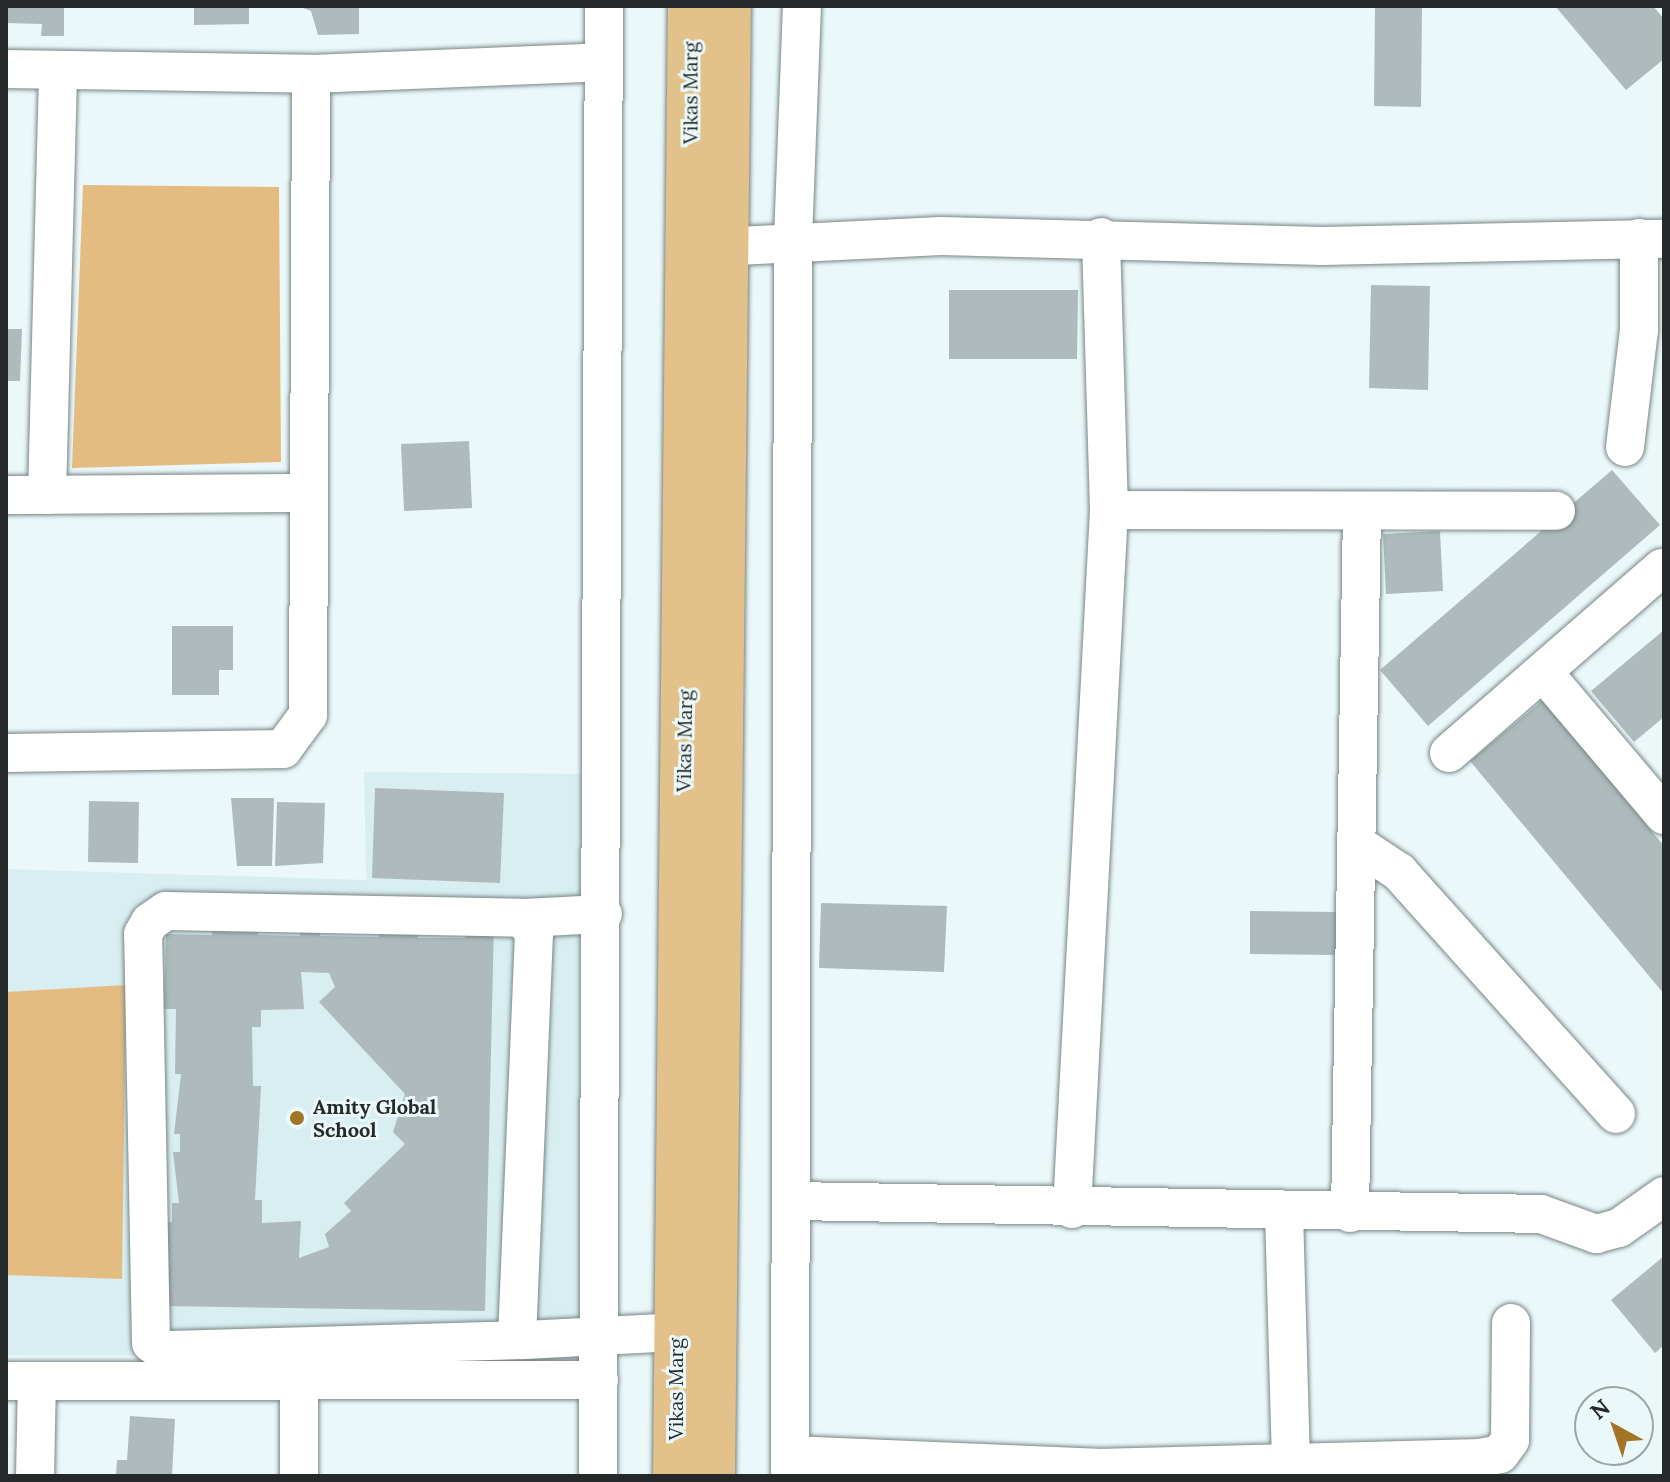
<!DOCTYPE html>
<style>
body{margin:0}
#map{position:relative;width:1670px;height:1482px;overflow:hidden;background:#ebf8f9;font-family:Lora,serif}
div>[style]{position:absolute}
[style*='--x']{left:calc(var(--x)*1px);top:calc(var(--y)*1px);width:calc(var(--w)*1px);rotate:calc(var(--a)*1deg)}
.built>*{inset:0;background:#d8eef0}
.green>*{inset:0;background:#e4bc82}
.building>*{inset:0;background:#aebabb}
.roads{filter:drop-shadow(0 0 2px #7a8586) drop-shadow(0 0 2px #7a8586)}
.minor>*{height:38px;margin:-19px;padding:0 19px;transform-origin:19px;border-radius:19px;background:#fff}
.major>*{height:44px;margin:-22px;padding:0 22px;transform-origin:22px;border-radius:22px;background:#e2c18b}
.dots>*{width:22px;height:22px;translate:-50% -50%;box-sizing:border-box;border:4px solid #ebf8f9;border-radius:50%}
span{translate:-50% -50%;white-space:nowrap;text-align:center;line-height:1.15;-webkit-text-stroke:6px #ebf8f9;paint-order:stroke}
.street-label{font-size:20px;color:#25292a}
.poi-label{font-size:20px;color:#25292a;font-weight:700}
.left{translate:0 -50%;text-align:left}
.frame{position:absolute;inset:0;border:8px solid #25292a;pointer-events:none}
.north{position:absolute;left:1574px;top:1386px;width:80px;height:80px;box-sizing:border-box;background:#ebf8f9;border:2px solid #9ca5a6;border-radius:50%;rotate:320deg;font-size:22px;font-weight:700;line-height:32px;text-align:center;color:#25292a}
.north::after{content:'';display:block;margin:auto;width:28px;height:36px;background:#a17426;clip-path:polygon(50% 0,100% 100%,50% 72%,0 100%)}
</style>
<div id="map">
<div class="built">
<div style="clip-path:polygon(364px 772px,591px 774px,586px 1357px,6px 1355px,6px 869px,366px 880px)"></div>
</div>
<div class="green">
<div style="clip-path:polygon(83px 185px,279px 187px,281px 462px,72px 468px)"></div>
<div style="clip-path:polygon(126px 985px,122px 1279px,6px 1275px,6px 992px)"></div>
</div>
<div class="building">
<div style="clip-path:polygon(6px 6px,64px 6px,64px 36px,41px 36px,42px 24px,6px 23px)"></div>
<div style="clip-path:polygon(194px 6px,249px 6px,249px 24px,194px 25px)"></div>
<div style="clip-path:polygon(298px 6px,359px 6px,359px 34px,318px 35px,311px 11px)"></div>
<div style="clip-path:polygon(1375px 6px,1422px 6px,1421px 107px,1374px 106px)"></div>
<div style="clip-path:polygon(1555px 6px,1653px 6px,1664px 19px,1664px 59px,1626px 90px)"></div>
<div style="clip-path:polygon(1371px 285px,1430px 286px,1428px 390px,1369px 388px)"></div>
<div style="clip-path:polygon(949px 290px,1078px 290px,1077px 359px,949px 359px)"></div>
<div style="clip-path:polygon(6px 329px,22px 329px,20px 381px,6px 381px)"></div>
<div style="clip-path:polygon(469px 441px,472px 508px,404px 511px,401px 444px)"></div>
<div style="clip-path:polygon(1612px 470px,1660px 525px,1428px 726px,1380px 670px)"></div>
<div style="clip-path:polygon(1440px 531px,1443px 591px,1386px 594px,1383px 534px)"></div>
<div style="clip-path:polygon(172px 626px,233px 626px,233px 670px,219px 670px,219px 695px,172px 695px)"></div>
<div style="clip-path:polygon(1664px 630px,1664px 717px,1634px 742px,1591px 691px)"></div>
<div style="clip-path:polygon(1543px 700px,1664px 846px,1664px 994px,1470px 761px)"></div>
<div style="clip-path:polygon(375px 788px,504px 793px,500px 883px,372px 878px)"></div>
<div style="clip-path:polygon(231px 798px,274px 798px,272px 866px,237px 866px)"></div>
<div style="clip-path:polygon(89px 801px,139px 802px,138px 863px,88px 862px)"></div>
<div style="clip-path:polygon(277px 802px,325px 803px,323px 863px,275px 866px)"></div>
<div style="clip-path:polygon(821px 903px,947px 906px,944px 972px,819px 968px)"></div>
<div style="clip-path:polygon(1250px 911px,1337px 912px,1336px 955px,1250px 954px)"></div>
<div style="clip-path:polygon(evenodd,300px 920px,321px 920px,320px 936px,379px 937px,379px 923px,419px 923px,418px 938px,465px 938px,465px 923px,494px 923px,485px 1311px,163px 1306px,165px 1222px,172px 1222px,172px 1203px,179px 1203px,173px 1152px,180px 1152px,180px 1134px,174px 1134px,181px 1074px,175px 1074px,176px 1009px,164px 1009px,166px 934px,212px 935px,212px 923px,258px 923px,258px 935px,300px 936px,300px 920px,301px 972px,329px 973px,335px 987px,319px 1002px,405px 1094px,393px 1132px,405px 1144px,344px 1203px,351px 1211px,325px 1234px,329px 1247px,299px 1258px,301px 1221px,262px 1223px,262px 1200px,255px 1200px,261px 1086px,253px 1086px,252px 1027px,261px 1027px,261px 1010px,304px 1009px,301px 972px)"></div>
<div style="clip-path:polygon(1664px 1256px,1664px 1345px,1655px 1353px,1611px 1300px)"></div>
<div style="clip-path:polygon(130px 1416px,175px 1419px,172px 1476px,116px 1476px,117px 1460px,127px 1460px)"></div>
</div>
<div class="roads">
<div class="minor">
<div style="--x:6;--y:69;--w:305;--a:0.9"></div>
<div style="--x:311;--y:74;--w:293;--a:-2.3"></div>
<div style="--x:696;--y:248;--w:245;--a:-2.8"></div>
<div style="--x:941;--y:236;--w:381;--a:1.5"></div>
<div style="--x:1322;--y:246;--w:342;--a:-1.2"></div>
<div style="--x:1625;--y:447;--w:118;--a:-83.2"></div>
<div style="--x:1639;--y:330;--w:92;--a:-90"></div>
<div style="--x:6;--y:495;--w:300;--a:-0.4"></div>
<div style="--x:47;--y:495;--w:423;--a:-88.5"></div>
<div style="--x:1109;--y:510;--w:447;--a:0.1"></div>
<div style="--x:1544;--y:673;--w:186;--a:49.8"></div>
<div style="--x:6;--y:753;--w:277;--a:-0.8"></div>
<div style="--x:283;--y:749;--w:42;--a:-53.7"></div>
<div style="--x:308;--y:715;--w:641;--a:-89.73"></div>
<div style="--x:1449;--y:753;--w:282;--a:-41"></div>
<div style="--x:1360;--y:846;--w:47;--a:33.7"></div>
<div style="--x:1399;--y:872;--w:325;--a:48.1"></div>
<div style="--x:523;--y:918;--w:80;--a:-2.9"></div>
<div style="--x:792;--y:1201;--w:749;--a:0.99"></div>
<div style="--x:1541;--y:1214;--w:59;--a:20"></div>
<div style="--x:1596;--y:1234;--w:24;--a:-15"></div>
<div style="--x:1619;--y:1228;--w:55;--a:-35.4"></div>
<div style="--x:1072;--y:1209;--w:700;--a:-86.97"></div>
<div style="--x:1109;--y:510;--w:273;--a:-91.7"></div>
<div style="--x:1284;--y:1212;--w:251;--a:88.4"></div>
<div style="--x:1350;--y:1213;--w:699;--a:-89.02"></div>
<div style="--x:525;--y:1340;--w:364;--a:178.4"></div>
<div style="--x:161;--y:1350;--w:12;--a:-145"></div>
<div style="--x:151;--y:1343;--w:409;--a:-91.1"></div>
<div style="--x:143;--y:934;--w:14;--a:-60"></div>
<div style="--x:150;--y:922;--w:19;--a:-35"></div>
<div style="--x:166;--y:911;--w:357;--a:1.1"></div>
<div style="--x:523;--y:918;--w:19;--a:54"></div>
<div style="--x:534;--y:933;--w:401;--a:92.4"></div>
<div style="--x:517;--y:1334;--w:10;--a:37"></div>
<div style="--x:525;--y:1340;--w:151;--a:-3"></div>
<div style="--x:6;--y:1381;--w:593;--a:-0.1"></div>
<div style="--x:790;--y:1455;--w:307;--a:2.4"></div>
<div style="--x:1097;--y:1468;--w:383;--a:-1.5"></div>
<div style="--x:1480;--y:1458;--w:20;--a:-11"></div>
<div style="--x:1500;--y:1454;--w:17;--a:-54"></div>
<div style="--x:1510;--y:1440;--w:117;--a:-89.5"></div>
<div style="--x:35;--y:1476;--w:94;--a:-88.8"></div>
<div style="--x:299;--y:1476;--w:92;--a:-90"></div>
<div style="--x:598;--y:1476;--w:1470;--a:-89.77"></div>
<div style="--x:790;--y:1476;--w:1237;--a:-89.86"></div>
<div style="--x:793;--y:239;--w:233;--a:-87.8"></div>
</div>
<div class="major">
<div style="--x:675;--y:1476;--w:1470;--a:-89.42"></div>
<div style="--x:713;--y:1476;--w:1470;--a:-89.38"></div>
</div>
</div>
<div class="dots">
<div style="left:297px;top:1118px;background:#a17426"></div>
</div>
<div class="street-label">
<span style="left:690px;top:93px;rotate:-90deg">Vikas Marg</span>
<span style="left:684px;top:741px;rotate:-89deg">Vikas Marg</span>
<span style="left:675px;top:1389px;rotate:-90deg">Vikas Marg</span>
</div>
<div class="poi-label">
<span class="left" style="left:313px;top:1118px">Amity Global<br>School</span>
</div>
<div class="frame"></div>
<div class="north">N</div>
</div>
